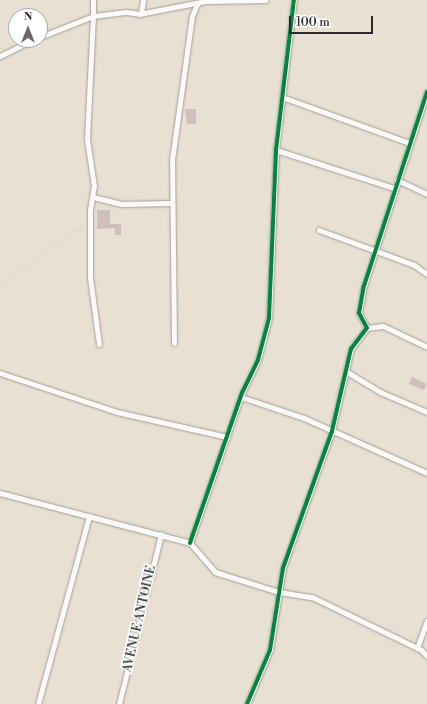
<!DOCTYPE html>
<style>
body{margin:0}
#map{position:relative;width:427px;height:704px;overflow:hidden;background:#e8e0d2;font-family:"Libre Bodoni",serif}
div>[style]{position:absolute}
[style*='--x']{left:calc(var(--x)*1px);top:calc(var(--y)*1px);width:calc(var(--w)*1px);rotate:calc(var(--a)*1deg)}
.building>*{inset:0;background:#d0c0bd}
.path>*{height:1px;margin-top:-0.5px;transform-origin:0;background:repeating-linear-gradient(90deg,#c9c7c4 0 1px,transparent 0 4px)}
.roads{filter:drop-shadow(0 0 1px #a49f97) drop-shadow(0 0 1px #a49f97)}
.minor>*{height:5px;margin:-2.5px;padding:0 2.5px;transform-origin:2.5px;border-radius:2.5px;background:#fcfaf8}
.cycleway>*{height:4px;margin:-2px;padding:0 2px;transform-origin:2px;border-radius:2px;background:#00873e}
span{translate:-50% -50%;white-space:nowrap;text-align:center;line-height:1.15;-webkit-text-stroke:3px #fff;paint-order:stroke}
.street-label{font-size:12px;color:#2b2b2b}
.north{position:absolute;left:8px;top:8px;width:40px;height:40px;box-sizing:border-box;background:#fff;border:1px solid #aaa;border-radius:50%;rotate:0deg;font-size:11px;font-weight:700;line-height:16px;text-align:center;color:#2b2b2b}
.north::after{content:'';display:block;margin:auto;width:14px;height:18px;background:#6d6a65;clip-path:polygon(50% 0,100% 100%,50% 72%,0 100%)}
.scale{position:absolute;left:289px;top:16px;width:84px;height:18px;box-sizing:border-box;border:2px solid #2b2b2b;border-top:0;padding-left:5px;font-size:12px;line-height:14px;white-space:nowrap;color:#2b2b2b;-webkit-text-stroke:3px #fff;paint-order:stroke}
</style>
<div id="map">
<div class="building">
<div style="clip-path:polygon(185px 109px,196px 109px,196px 124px,187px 124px)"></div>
<div style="clip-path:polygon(97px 210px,110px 210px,110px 224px,121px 224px,121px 235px,115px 235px,115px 228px,97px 229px)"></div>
<div style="clip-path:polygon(412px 377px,427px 384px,424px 390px,409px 384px)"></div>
</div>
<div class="path">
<div style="--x:0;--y:285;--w:105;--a:-35.7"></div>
</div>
<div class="roads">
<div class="minor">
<div style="--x:141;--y:13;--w:13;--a:-81"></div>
<div style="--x:40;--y:37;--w:57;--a:-21.6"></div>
<div style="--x:93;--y:16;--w:16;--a:-90"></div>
<div style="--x:0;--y:56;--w:37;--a:-26"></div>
<div style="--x:282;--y:97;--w:135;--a:19.9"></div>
<div style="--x:276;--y:150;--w:124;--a:17.9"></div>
<div style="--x:397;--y:180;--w:33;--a:25"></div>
<div style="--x:93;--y:197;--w:30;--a:14"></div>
<div style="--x:122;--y:204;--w:49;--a:-1.2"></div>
<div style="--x:319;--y:230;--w:101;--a:20.2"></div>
<div style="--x:414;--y:265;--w:16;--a:35"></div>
<div style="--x:367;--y:328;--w:16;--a:-7"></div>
<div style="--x:383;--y:326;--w:49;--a:25.5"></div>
<div style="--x:174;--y:343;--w:183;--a:-90.6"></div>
<div style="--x:172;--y:160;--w:145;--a:-82.1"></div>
<div style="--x:192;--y:16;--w:13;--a:-67"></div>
<div style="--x:99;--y:344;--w:68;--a:-97.7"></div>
<div style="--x:90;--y:277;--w:67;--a:-90"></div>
<div style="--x:90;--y:210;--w:24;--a:-81"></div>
<div style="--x:94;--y:186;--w:48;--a:-98.5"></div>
<div style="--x:87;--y:139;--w:123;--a:-87.2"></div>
<div style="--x:93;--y:16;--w:34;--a:-7"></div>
<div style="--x:127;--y:12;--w:12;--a:9"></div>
<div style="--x:139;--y:14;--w:68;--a:-11"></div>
<div style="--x:206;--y:1;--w:59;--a:-1"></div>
<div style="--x:347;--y:372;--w:39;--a:31"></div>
<div style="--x:380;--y:392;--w:51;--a:23.1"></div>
<div style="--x:0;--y:373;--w:123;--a:18.4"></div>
<div style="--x:117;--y:412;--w:113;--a:12.8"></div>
<div style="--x:241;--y:397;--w:66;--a:18.4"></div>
<div style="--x:304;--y:418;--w:135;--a:24.1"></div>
<div style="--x:0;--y:493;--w:196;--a:14.7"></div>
<div style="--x:190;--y:543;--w:38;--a:49"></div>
<div style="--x:215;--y:572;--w:67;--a:17.4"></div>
<div style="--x:279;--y:592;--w:33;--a:9"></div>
<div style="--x:312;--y:597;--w:121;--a:25.9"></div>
<div style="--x:421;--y:650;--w:8;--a:45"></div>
<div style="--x:190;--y:543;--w:159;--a:-70.9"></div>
<div style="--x:242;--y:393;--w:37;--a:-64"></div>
<div style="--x:258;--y:360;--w:43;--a:-75.3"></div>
<div style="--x:269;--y:318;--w:168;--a:-87.6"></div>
<div style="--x:276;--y:150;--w:151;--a:-83.2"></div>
<div style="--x:417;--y:648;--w:29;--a:-70"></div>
<div style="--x:38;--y:704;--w:195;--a:-74.8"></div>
<div style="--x:119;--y:704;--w:175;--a:-76.1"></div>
<div style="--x:247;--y:704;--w:59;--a:-66.9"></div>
<div style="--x:270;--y:650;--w:83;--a:-81"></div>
<div style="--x:283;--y:568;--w:145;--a:-70.3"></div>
<div style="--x:332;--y:431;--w:84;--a:-77"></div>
<div style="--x:351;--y:349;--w:26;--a:-53"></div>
<div style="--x:367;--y:328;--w:17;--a:-118"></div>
<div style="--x:359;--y:313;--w:27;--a:-80"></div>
<div style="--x:364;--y:286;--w:204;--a:-72"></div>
</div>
</div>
<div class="cycleway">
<div style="--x:190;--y:543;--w:159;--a:-70.9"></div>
<div style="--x:242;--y:393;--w:37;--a:-64"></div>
<div style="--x:258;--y:360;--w:43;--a:-75.3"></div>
<div style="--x:269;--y:318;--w:168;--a:-87.6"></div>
<div style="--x:276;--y:150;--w:151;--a:-83.2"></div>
<div style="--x:247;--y:704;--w:59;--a:-66.9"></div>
<div style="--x:270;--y:650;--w:83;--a:-81"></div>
<div style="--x:283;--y:568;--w:145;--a:-70.3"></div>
<div style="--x:332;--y:431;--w:84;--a:-77"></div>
<div style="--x:351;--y:349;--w:26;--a:-53"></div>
<div style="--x:367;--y:328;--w:17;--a:-118"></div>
<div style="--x:359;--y:313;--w:27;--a:-80"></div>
<div style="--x:364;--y:286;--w:204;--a:-72"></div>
</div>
<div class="street-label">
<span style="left:140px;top:619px;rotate:-77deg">AVENUE ANTOINE</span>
</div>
<div class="north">N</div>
<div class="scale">100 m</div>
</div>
